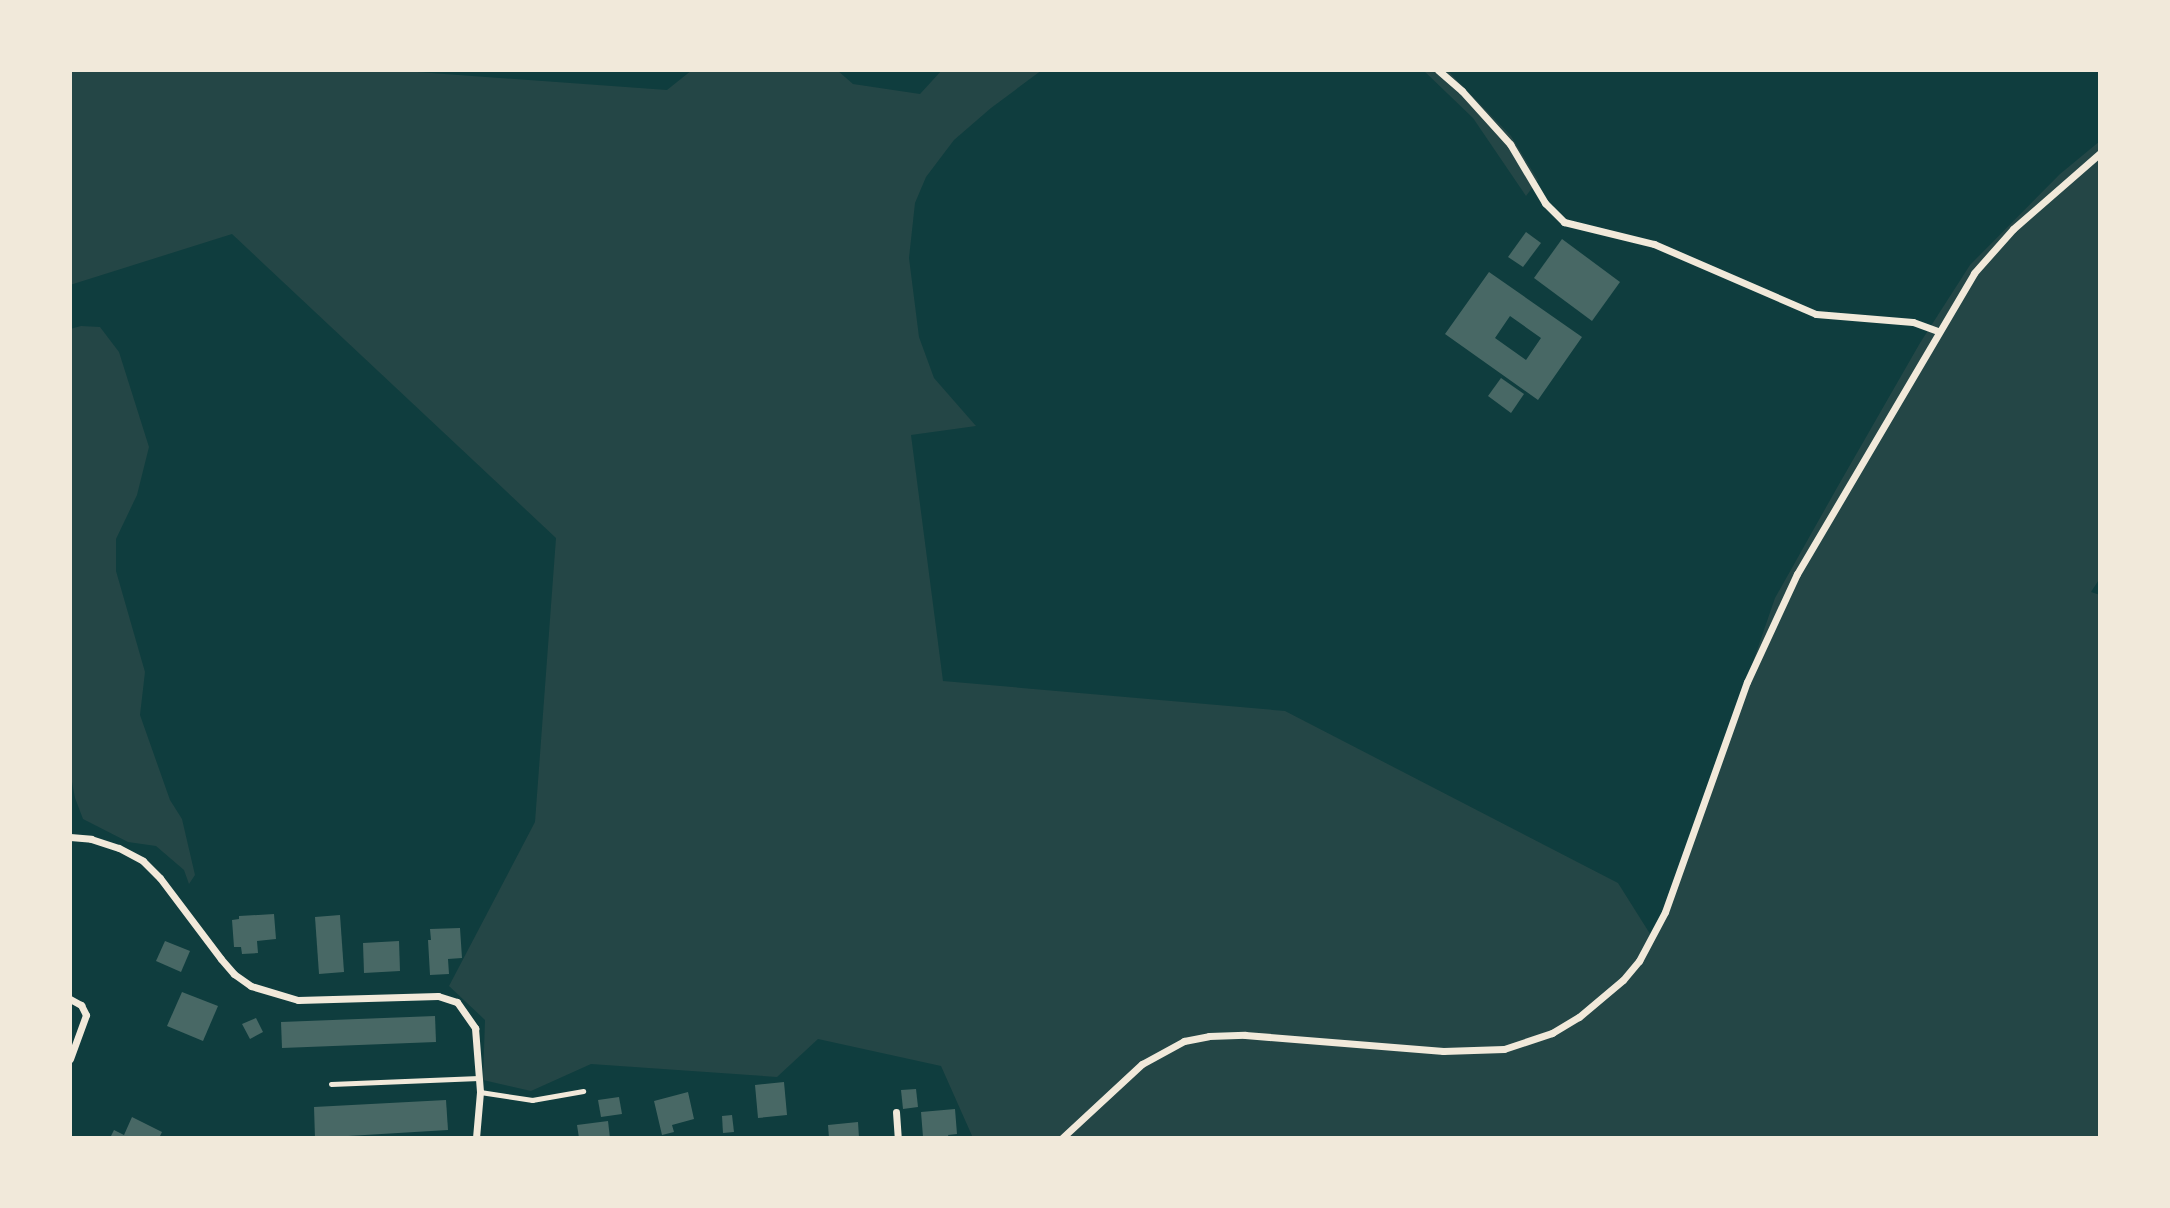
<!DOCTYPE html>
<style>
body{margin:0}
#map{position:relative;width:2170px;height:1208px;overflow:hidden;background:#0f3d3e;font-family:"Varela Round",sans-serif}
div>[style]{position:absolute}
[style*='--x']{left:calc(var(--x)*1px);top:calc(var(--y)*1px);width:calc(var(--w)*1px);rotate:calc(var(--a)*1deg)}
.green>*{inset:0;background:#244646}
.building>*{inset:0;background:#486865}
.service>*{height:5px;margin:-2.5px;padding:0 2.5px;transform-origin:2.5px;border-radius:2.5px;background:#f1e9da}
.minor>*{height:7px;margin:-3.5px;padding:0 3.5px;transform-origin:3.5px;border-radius:3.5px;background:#f1e9da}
span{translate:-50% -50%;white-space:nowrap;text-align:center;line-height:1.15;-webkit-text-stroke:6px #f1e9da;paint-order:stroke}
.frame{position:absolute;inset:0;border:72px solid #f1e9da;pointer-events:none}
</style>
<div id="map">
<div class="green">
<div style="clip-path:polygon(70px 70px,390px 70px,667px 90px,692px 70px,837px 70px,853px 84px,920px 94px,942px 70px,1042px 70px,991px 108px,954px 140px,926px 177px,915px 203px,909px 258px,919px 337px,934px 378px,976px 426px,911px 435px,943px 681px,1285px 711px,1618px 883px,1652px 937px,1715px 772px,1775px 598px,1838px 486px,1920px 343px,1970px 265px,2060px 174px,2100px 141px,2100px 578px,2091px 592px,2100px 595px,2100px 1138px,973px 1138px,941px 1066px,818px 1039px,777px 1077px,591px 1064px,531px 1091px,483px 1080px,485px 1020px,449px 986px,535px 822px,556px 538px,232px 234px,70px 285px)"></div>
<div style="clip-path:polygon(1423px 70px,1447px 70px,1511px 136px,1538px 180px,1526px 196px,1473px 118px)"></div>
<div style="clip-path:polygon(81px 326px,100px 327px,119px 352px,149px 447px,137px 495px,116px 539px,116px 571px,145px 672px,140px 715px,170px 800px,182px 819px,195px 875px,189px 884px,184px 870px,156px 846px,128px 842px,83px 819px,75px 798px,70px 771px,70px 329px)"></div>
</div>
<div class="building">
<div style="clip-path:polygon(1526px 232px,1541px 243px,1523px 267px,1508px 257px)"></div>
<div style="clip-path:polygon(1562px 239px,1620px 282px,1592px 321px,1534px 278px)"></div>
<div style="clip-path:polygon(evenodd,1489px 272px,1582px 337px,1538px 400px,1445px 334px,1489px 272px,1510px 316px,1541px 338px,1526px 360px,1495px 338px,1510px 316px)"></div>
<div style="clip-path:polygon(1501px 378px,1524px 394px,1511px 413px,1488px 396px)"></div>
<div style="clip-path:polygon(274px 914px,276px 939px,257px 941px,258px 953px,242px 954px,241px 947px,234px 947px,232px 920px,239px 919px,239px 916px)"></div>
<div style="clip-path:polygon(340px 915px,344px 972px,319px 974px,315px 917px)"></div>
<div style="clip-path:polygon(460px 928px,462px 958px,448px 959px,449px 974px,430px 975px,428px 940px,431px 940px,430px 929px)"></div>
<div style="clip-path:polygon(165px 941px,190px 951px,181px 972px,156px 961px)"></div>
<div style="clip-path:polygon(399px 941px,400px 971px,364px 973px,363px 943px)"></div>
<div style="clip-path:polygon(182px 992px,218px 1006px,203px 1041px,167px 1026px)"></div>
<div style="clip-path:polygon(435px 1016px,436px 1042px,282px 1048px,281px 1022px)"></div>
<div style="clip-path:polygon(256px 1018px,263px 1032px,250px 1039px,242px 1024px)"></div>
<div style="clip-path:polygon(784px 1082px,787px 1115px,758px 1118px,755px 1085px)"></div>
<div style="clip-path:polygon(916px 1089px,918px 1107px,903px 1109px,901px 1090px)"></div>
<div style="clip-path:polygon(688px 1092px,694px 1119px,672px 1125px,674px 1132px,662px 1135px,654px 1101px)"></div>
<div style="clip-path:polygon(619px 1097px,622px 1114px,601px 1117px,598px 1100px)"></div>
<div style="clip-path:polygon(446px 1100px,448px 1130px,315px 1138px,314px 1107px)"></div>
<div style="clip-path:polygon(955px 1109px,957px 1134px,948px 1135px,949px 1138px,923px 1137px,921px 1112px)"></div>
<div style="clip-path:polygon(732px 1115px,734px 1132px,723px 1133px,722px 1116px)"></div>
<div style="clip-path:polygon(132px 1117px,162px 1132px,159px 1138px,110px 1138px,114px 1130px,124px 1135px)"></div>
<div style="clip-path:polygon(608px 1121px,610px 1138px,579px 1138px,577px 1125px)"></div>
<div style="clip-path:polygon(858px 1122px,859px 1138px,829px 1138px,828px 1125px)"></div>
</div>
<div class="service">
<div style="--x:331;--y:1084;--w:148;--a:-2.3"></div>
<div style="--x:480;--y:1092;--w:53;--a:8.7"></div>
<div style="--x:532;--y:1100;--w:52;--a:-10"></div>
</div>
<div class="minor">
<div style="--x:1438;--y:70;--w:32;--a:41"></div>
<div style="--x:1462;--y:91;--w:72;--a:47.8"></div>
<div style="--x:1510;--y:144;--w:69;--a:59.3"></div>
<div style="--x:1545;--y:203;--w:27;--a:45"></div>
<div style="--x:1564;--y:222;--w:93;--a:13.7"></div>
<div style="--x:1654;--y:244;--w:176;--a:23.4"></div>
<div style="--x:1816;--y:314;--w:97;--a:4.7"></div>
<div style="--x:1913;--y:322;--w:27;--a:20"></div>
<div style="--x:70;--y:837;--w:21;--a:5"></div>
<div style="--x:91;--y:839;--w:29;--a:18"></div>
<div style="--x:119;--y:848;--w:27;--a:28"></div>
<div style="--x:143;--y:861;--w:24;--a:45"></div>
<div style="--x:160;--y:878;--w:101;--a:53"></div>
<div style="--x:221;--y:959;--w:20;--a:49"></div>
<div style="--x:234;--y:974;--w:21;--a:35"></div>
<div style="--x:251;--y:986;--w:49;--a:16.6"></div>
<div style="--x:298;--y:1000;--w:140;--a:-1.6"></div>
<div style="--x:438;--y:996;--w:20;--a:18"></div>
<div style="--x:457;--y:1002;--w:32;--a:55"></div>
<div style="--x:475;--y:1028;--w:64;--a:85.5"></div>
<div style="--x:480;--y:1092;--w:46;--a:95"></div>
<div style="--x:70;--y:999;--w:13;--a:29"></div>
<div style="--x:81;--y:1005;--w:11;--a:63"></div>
<div style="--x:86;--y:1015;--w:47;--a:110"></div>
<div style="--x:896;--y:1112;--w:26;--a:86"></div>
<div style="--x:1062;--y:1138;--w:109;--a:-42.8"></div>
<div style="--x:1142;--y:1064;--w:48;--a:-28.7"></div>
<div style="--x:1184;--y:1041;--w:25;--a:-11"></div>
<div style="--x:1209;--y:1036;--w:36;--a:-2"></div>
<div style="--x:1245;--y:1035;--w:199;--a:4.6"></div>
<div style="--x:1443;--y:1051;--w:61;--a:-1.9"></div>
<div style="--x:1504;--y:1049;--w:51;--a:-18.4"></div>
<div style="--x:1552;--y:1033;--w:31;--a:-31"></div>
<div style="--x:1579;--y:1017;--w:57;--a:-40.1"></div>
<div style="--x:1623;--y:980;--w:25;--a:-50"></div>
<div style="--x:1639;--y:961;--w:55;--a:-62"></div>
<div style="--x:1665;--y:912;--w:244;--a:-70.4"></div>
<div style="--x:1747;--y:682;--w:119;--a:-65.2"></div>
<div style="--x:1797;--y:574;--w:349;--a:-59.5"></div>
<div style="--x:1974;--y:273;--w:59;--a:-48.4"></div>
<div style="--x:2013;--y:229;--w:116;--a:-41.1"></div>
</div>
<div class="frame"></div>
</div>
